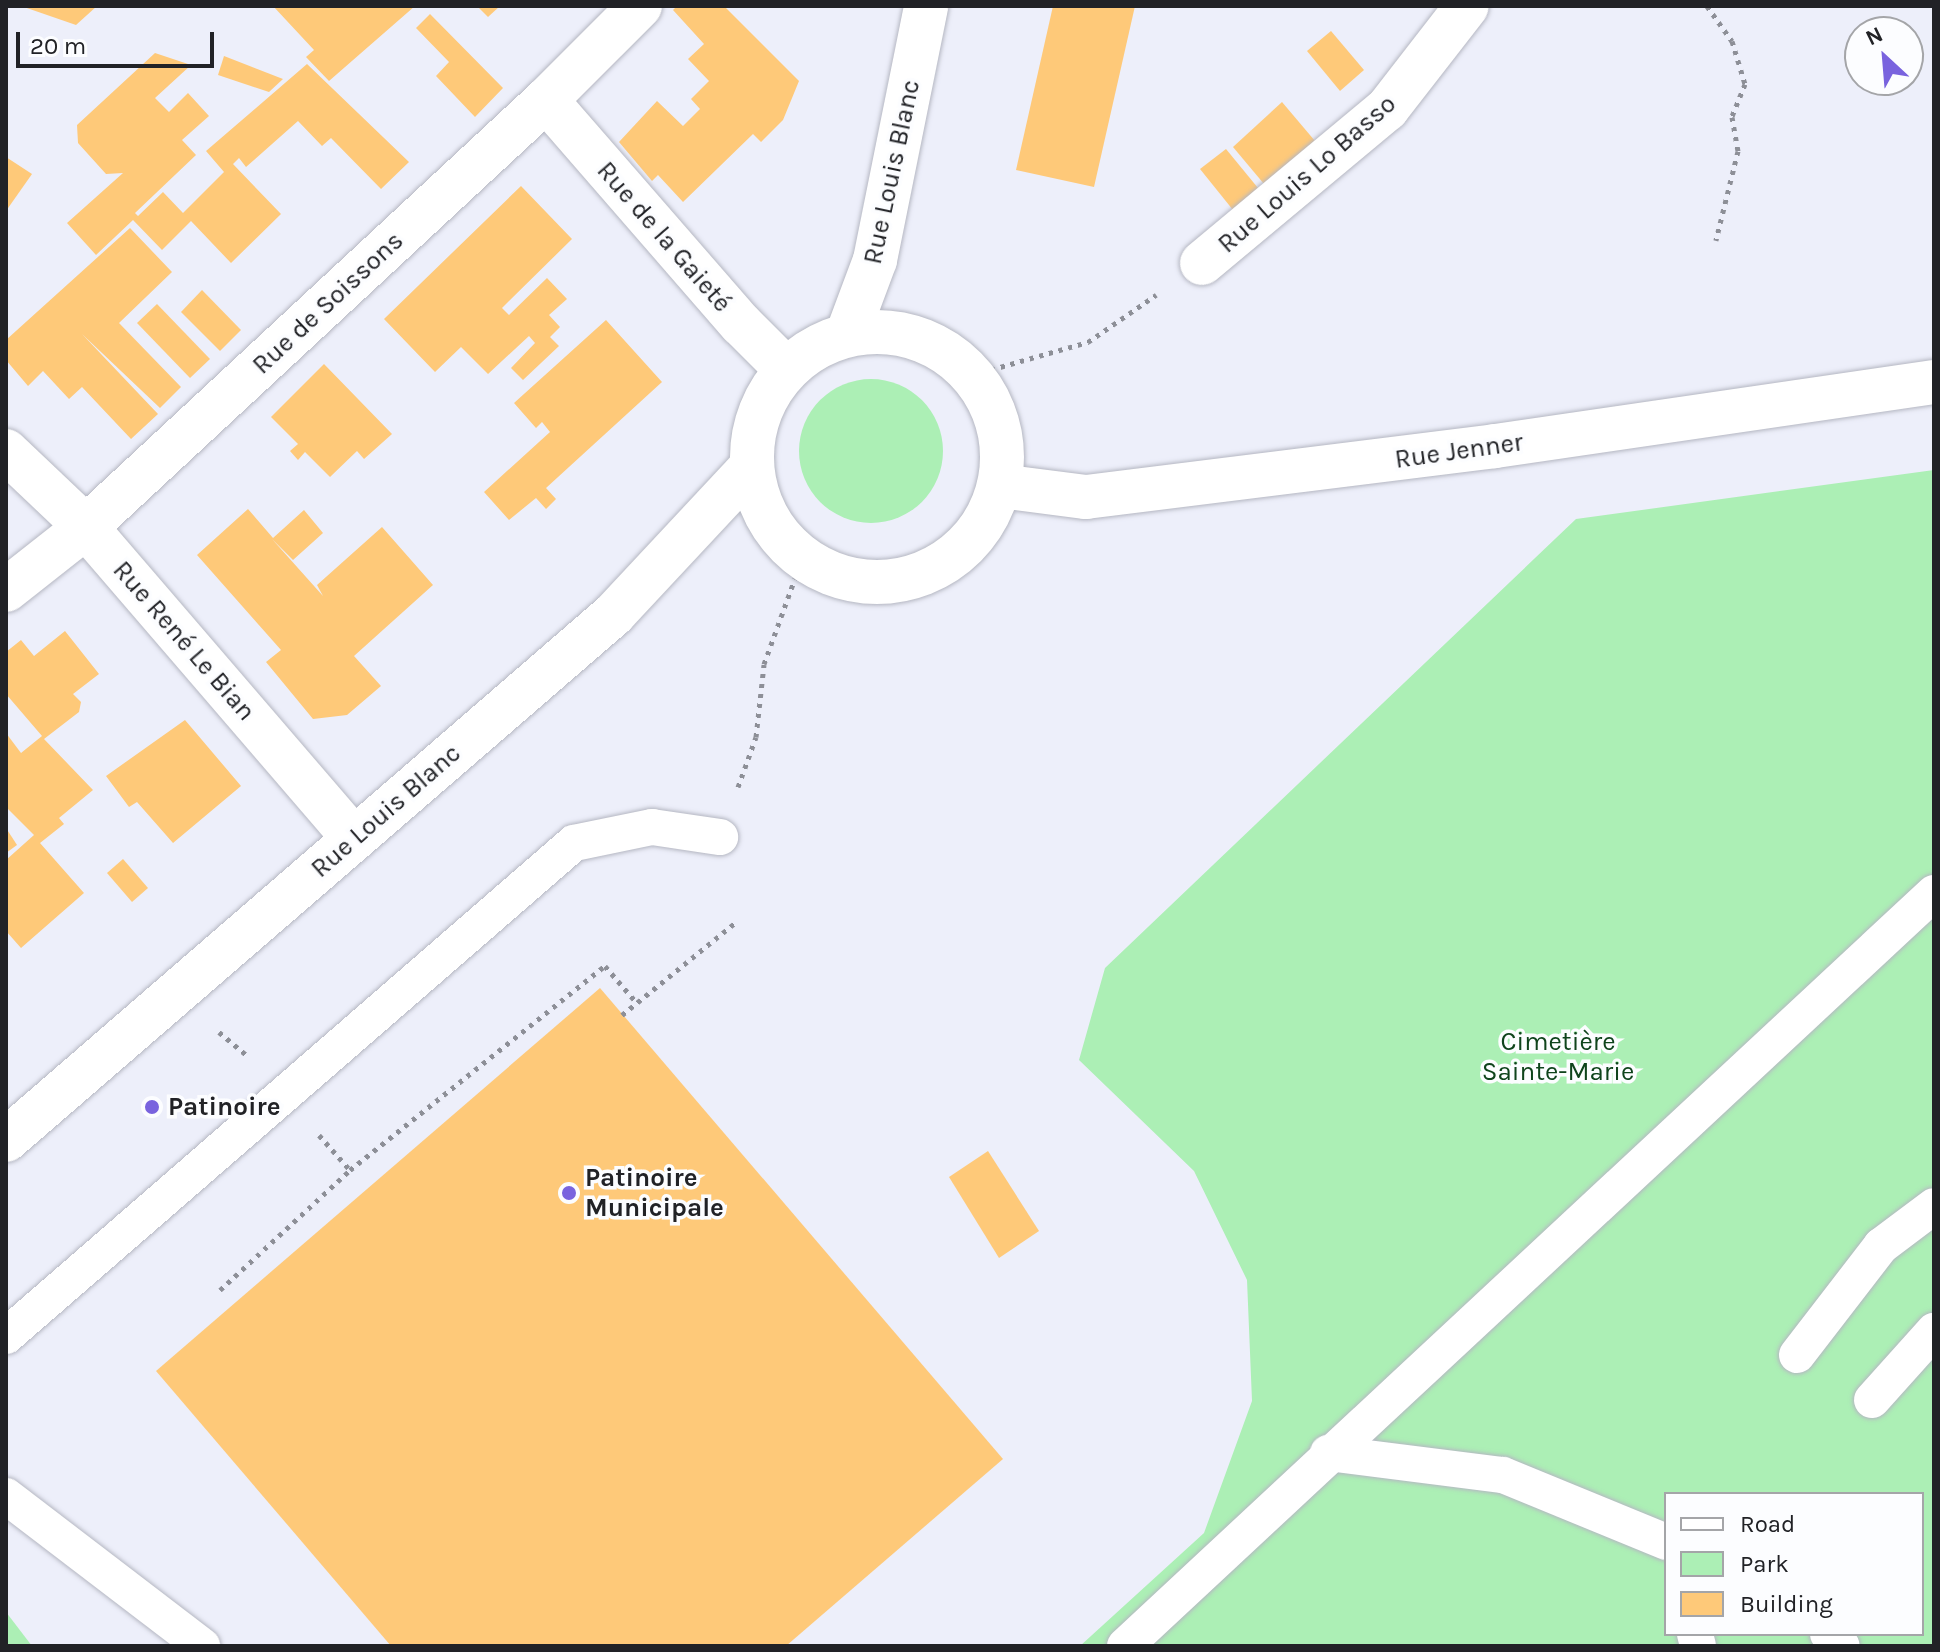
<!DOCTYPE html>
<meta charset="utf-8">
<style>
body{margin:0}
#map{position:relative;width:1940px;height:1652px;overflow:hidden;background:#edeffa;font-family:Karla,sans-serif}
div>[style]{position:absolute}
[style*='--x']{left:calc(var(--x)*1px);top:calc(var(--y)*1px);width:calc(var(--w)*1px);rotate:calc(var(--a)*1deg)}
.green>*{inset:0;background:#acefb5}
.round{border-radius:50%}
.building>*{inset:0;background:#fec979}
.path>*{height:5px;margin-top:-2.5px;transform-origin:0;background:repeating-linear-gradient(90deg,#8d8f97 0 4px,transparent 0 10px)}
.roads{filter:drop-shadow(0 0 2px #b5b7c2) drop-shadow(0 0 2px #b5b7c2)}
.lane>*{height:36px;margin:-18px;padding:0 18px;transform-origin:18px;border-radius:18px;background:#fff}
.street>*{height:44px;margin:-22px;padding:0 22px;transform-origin:22px;border-radius:22px;background:#fff}
.secondary>*{height:44px;margin:-22px;padding:0 22px;transform-origin:22px;border-radius:22px;background:#fff}
.secondary>.ring{margin:-22px;padding:0;box-sizing:content-box;background:none;border:44px solid #fff;border-radius:50%}
.dots>*{width:22px;height:22px;translate:-50% -50%;box-sizing:border-box;border:4px solid #fcfdff;border-radius:50%}
span{translate:-50% -50%;white-space:nowrap;text-align:center;line-height:1.15;-webkit-text-stroke:7px #fcfdff;paint-order:stroke}
.street-label{font-size:26px;color:#212226}
.park-label{font-size:26px;color:#0f441c}
.poi-label{font-size:26px;color:#212226;font-weight:700}
.left{translate:0 -50%;text-align:left}
.frame{position:absolute;inset:0;border:8px solid #212226;pointer-events:none}
.legend{position:absolute;left:1664px;top:1492px;width:260px;height:144px;box-sizing:border-box;background:#fcfdff;border:2px solid #a4a5a8;margin:0;padding:10px 14px;list-style:none;font-size:24px;color:#212226}
.legend li{display:flex;align-items:center;gap:16px;height:40px}
.legend b{width:40px;border:2px solid #a4a5a8}
.north{position:absolute;left:1844px;top:16px;width:80px;height:80px;box-sizing:border-box;background:#fcfdff;border:2px solid #a4a5a8;border-radius:50%;rotate:334deg;font-size:22px;font-weight:700;line-height:32px;text-align:center;color:#212226}
.north::after{content:'';display:block;margin:auto;width:28px;height:36px;background:#7963de;clip-path:polygon(50% 0,100% 100%,50% 72%,0 100%)}
.scale{position:absolute;left:16px;top:32px;width:198px;height:36px;box-sizing:border-box;border:4px solid #212226;border-top:0;padding-left:10px;font-size:24px;line-height:28px;white-space:nowrap;color:#212226;-webkit-text-stroke:6px #fcfdff;paint-order:stroke}
</style>
<div id="map">
<div class="green">
<div class="round" style="left:799px;top:379px;width:144px;height:144px"></div>
<div style="clip-path:polygon(evenodd,1934px 470px,1934px 1646px,1080px 1646px,1204px 1533px,1252px 1401px,1247px 1280px,1194px 1171px,1079px 1060px,1105px 968px,1576px 519px,1934px 470px,1666px 1494px,1922px 1494px,1922px 1634px,1666px 1634px,1666px 1494px)"></div>
<div style="clip-path:polygon(6px 1612px,32px 1646px,6px 1646px)"></div>
</div>
<div class="building">
<div style="clip-path:polygon(21px 6px,97px 6px,76px 25px)"></div>
<div style="clip-path:polygon(273px 6px,415px 6px,329px 81px,306px 57px,314px 50px)"></div>
<div style="clip-path:polygon(477px 6px,500px 6px,488px 17px)"></div>
<div style="clip-path:polygon(677px 6px,724px 6px,799px 81px,783px 120px,761px 142px,753px 134px,683px 202px,658px 175px,652px 181px,619px 142px,657px 101px,683px 126px,700px 109px,691px 99px,709px 81px,688px 59px,704px 44px,673px 10px)"></div>
<div style="clip-path:polygon(1053px 6px,1135px 6px,1094px 187px,1016px 170px)"></div>
<div style="clip-path:polygon(430px 14px,503px 88px,475px 117px,436px 76px,449px 62px,416px 28px)"></div>
<div style="clip-path:polygon(1331px 31px,1364px 70px,1340px 91px,1307px 51px)"></div>
<div style="clip-path:polygon(155px 53px,191px 65px,155px 98px,169px 112px,188px 93px,209px 116px,182px 140px,196px 155px,135px 213px,138px 216px,163px 192px,183px 213px,224px 172px,206px 151px,307px 64px,409px 162px,381px 189px,331px 138px,322px 146px,298px 121px,246px 167px,239px 158px,233px 164px,281px 214px,231px 263px,191px 221px,162px 250px,133px 220px,96px 255px,67px 223px,123px 173px,106px 174px,78px 143px,77px 125px)"></div>
<div style="clip-path:polygon(224px 56px,283px 79px,269px 92px,218px 75px)"></div>
<div style="clip-path:polygon(1282px 102px,1315px 141px,1264px 184px,1233px 147px)"></div>
<div style="clip-path:polygon(1226px 149px,1258px 188px,1233px 210px,1200px 169px)"></div>
<div style="clip-path:polygon(6px 157px,32px 174px,6px 211px)"></div>
<div style="clip-path:polygon(521px 186px,572px 239px,502px 308px,509px 315px,547px 278px,567px 299px,549px 315px,560px 327px,550px 337px,559px 346px,523px 380px,511px 368px,535px 343px,529px 336px,488px 374px,461px 347px,435px 372px,384px 319px)"></div>
<div style="clip-path:polygon(130px 228px,172px 272px,119px 323px,181px 387px,160px 408px,82px 334px,158px 414px,131px 439px,82px 387px,69px 399px,43px 371px,28px 386px,6px 360px,6px 340px)"></div>
<div style="clip-path:polygon(202px 290px,241px 330px,220px 351px,181px 312px)"></div>
<div style="clip-path:polygon(157px 304px,210px 359px,190px 378px,137px 323px)"></div>
<div style="clip-path:polygon(606px 320px,662px 382px,546px 488px,556px 499px,546px 509px,536px 498px,509px 520px,484px 492px,550px 432px,542px 422px,536px 428px,514px 403px)"></div>
<div style="clip-path:polygon(324px 364px,392px 434px,364px 459px,357px 451px,330px 477px,305px 452px,298px 460px,290px 451px,298px 444px,271px 417px)"></div>
<div style="clip-path:polygon(248px 509px,273px 538px,304px 510px,323px 533px,293px 560px,272px 539px,323px 596px,317px 585px,382px 527px,433px 585px,354px 656px,381px 686px,347px 715px,313px 719px,266px 662px,281px 650px,197px 555px)"></div>
<div style="clip-path:polygon(65px 631px,99px 674px,73px 694px,81px 702px,79px 712px,44px 739px,93px 790px,59px 818px,64px 824px,40px 843px,84px 893px,21px 948px,6px 931px,6px 860px,34px 835px,6px 807px,6px 733px,21px 753px,42px 736px,6px 694px,6px 652px,21px 640px,34px 656px)"></div>
<div style="clip-path:polygon(185px 720px,241px 786px,173px 843px,137px 802px,129px 807px,106px 776px)"></div>
<div style="clip-path:polygon(6px 828px,17px 845px,6px 853px)"></div>
<div style="clip-path:polygon(123px 859px,148px 888px,132px 902px,107px 873px)"></div>
<div style="clip-path:polygon(600px 988px,1003px 1459px,786px 1646px,391px 1646px,156px 1371px)"></div>
<div style="clip-path:polygon(988px 1151px,1039px 1231px,999px 1258px,949px 1177px)"></div>
</div>
<div class="path">
<div style="--x:1707;--y:6;--w:43;--a:54.5"></div>
<div style="--x:1732;--y:41;--w:45;--a:73.2"></div>
<div style="--x:1745;--y:84;--w:35;--a:112"></div>
<div style="--x:1732;--y:117;--w:35;--a:80"></div>
<div style="--x:1738;--y:151;--w:92;--a:103.9"></div>
<div style="--x:972;--y:375;--w:121;--a:-15.9"></div>
<div style="--x:1088;--y:342;--w:83;--a:-34.7"></div>
<div style="--x:738;--y:787;--w:53;--a:-70.2"></div>
<div style="--x:756;--y:737;--w:73;--a:-83.7"></div>
<div style="--x:764;--y:664;--w:112;--a:-70.1"></div>
<div style="--x:622;--y:1015;--w:147;--a:-39.2"></div>
<div style="--x:219;--y:1032;--w:38;--a:40"></div>
<div style="--x:319;--y:1135;--w:47;--a:48.5"></div>
<div style="--x:220;--y:1290;--w:177;--a:-42.7"></div>
<div style="--x:350;--y:1170;--w:327;--a:-38.7"></div>
<div style="--x:605;--y:966;--w:49;--a:49.1"></div>
</div>
<div class="roads">
<div class="lane">
<div style="--x:6;--y:1336;--w:752;--a:-40.96"></div>
<div style="--x:574;--y:843;--w:80;--a:-11.6"></div>
<div style="--x:652;--y:827;--w:69;--a:8.4"></div>
<div style="--x:1797;--y:1355;--w:138;--a:-52.4"></div>
<div style="--x:1881;--y:1246;--w:66;--a:-37"></div>
<div style="--x:1872;--y:1400;--w:93;--a:-48.1"></div>
<div style="--x:1328;--y:1453;--w:176;--a:7.2"></div>
<div style="--x:1503;--y:1475;--w:176;--a:22.3"></div>
<div style="--x:6;--y:1496;--w:247;--a:37.4"></div>
<div style="--x:1695;--y:1634;--w:12;--a:76"></div>
<div style="--x:1828;--y:1634;--w:18;--a:41"></div>
<div style="--x:1125;--y:1646;--w:1105;--a:-42.95"></div>
</div>
<div class="street">
<div style="--x:546;--y:100;--w:297;--a:49"></div>
<div style="--x:741;--y:324;--w:64;--a:45"></div>
<div style="--x:1202;--y:263;--w:241;--a:-39.8"></div>
<div style="--x:1387;--y:109;--w:130;--a:-52.2"></div>
<div style="--x:6;--y:451;--w:110;--a:43.5"></div>
<div style="--x:86;--y:527;--w:411;--a:49.3"></div>
<div style="--x:6;--y:590;--w:102;--a:-38.2"></div>
<div style="--x:86;--y:527;--w:628;--a:-42.87"></div>
<div style="--x:546;--y:100;--w:133;--a:-45"></div>
</div>
<div class="secondary">
<div class="ring" style="left:752px;top:332px;width:206px;height:206px"></div>
<div style="--x:847;--y:335;--w:80;--a:-69.5"></div>
<div style="--x:875;--y:260;--w:259;--a:-78.6"></div>
<div style="--x:1000;--y:486;--w:87;--a:7.3"></div>
<div style="--x:1086;--y:497;--w:412;--a:-7.1"></div>
<div style="--x:1495;--y:446;--w:444;--a:-8.3"></div>
<div style="--x:6;--y:1140;--w:804;--a:-40.86"></div>
<div style="--x:614;--y:614;--w:201;--a:-47"></div>
</div>
</div>
<div class="dots">
<div style="left:152px;top:1107px;background:#7963de"></div>
<div style="left:569px;top:1193px;background:#7963de"></div>
</div>
<div class="street-label">
<span style="left:892px;top:172px;rotate:-78deg">Rue Louis Blanc</span>
<span style="left:1307px;top:174px;rotate:-41deg">Rue Louis Lo Basso</span>
<span style="left:664px;top:237px;rotate:49deg">Rue de la Gaieté</span>
<span style="left:328px;top:303px;rotate:-43deg">Rue de Soissons</span>
<span style="left:1459px;top:451px;rotate:-8deg">Rue Jenner</span>
<span style="left:184px;top:641px;rotate:49deg">Rue René Le Bian</span>
<span style="left:386px;top:811px;rotate:-41deg">Rue Louis Blanc</span>
</div>
<div class="park-label">
<span style="left:1558px;top:1057px">Cimetière<br>Sainte-Marie</span>
</div>
<div class="poi-label">
<span class="left" style="left:168px;top:1107px">Patinoire</span>
<span class="left" style="left:585px;top:1193px">Patinoire<br>Municipale</span>
</div>
<div class="frame"></div>
<ul class="legend">
<li><b style="height:10px;background:#fff"></b>Road</li>
<li><b style="height:22px;background:#acefb5"></b>Park</li>
<li><b style="height:22px;background:#fec979"></b>Building</li>
</ul>
<div class="north">N</div>
<div class="scale">20 m</div>
</div>
